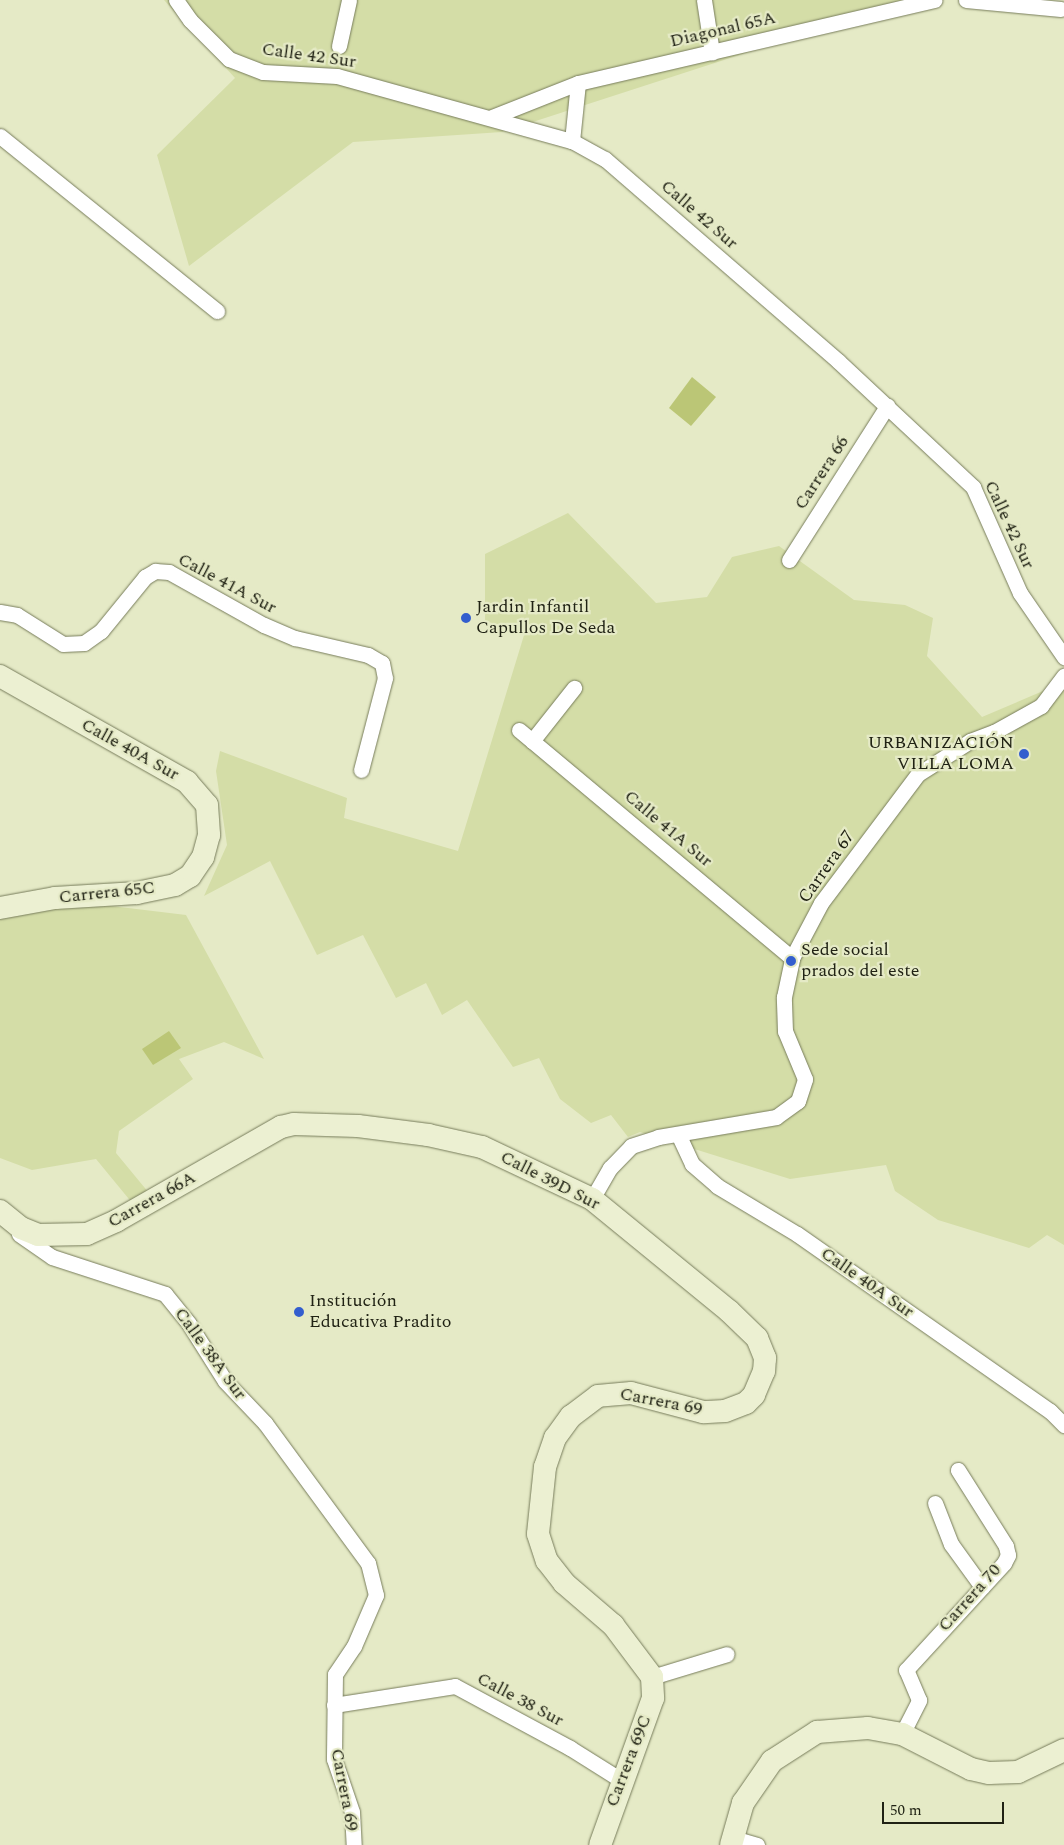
<!DOCTYPE html>
<meta charset="utf-8">
<style>
body{margin:0}
#map{position:relative;width:1064px;height:1845px;overflow:hidden;background:#e5eac6;font-family:Spectral,serif}
div>[style]{position:absolute}
[style*='--x']{left:calc(var(--x)*1px);top:calc(var(--y)*1px);width:calc(var(--w)*1px);rotate:calc(var(--a)*1deg)}
.green>*{inset:0;background:#d4dda7}
.water>*{inset:0;background:#bbc676}
.roads{filter:drop-shadow(0 0 1px #777c5b) drop-shadow(0 0 1px #777c5b)}
.minor>*{height:15px;margin:-7.5px;padding:0 7.5px;transform-origin:7.5px;border-radius:7.5px;background:#fff}
.secondary>*{height:22px;margin:-11px;padding:0 11px;transform-origin:11px;border-radius:11px;background:#ecf0d2}
.dots>*{width:14px;height:14px;translate:-50% -50%;box-sizing:border-box;border:2px solid #e5eac6;border-radius:50%}
span{translate:-50% -50%;white-space:nowrap;text-align:center;line-height:1.15;-webkit-text-stroke:4.5px #e5eac6;paint-order:stroke}
.street-label{font-size:18px;color:#202214}
.poi-label{font-size:18px;color:#202214}
.left{translate:0 -50%;text-align:left}
.right{translate:-100% -50%;text-align:right}
.scale{position:absolute;left:882px;top:1802px;width:122px;height:22px;box-sizing:border-box;border:2px solid #202214;border-top:0;padding-left:6px;font-size:15px;line-height:18px;white-space:nowrap;color:#202214;-webkit-text-stroke:4px #e5eac6;paint-order:stroke}
</style>
<div id="map">
<div class="green">
<div style="clip-path:polygon(164px 0,909px 0,502px 132px,353px 142px,189px 266px,157px 155px,235px 78px)"></div>
<div style="clip-path:polygon(568px 513px,656px 603px,707px 597px,732px 557px,779px 546px,854px 600px,905px 605px,933px 618px,927px 656px,982px 717px,1064px 682px,1064px 1245px,1047px 1235px,1029px 1248px,938px 1220px,895px 1191px,886px 1165px,790px 1179px,640px 1132px,628px 1137px,611px 1115px,591px 1123px,560px 1099px,539px 1058px,513px 1067px,467px 1000px,442px 1015px,426px 983px,396px 998px,363px 935px,317px 955px,270px 861px,204px 896px,227px 845px,216px 771px,220px 751px,347px 798px,344px 818px,458px 851px,525px 632px,485px 621px,485px 554px)"></div>
<div style="clip-path:polygon(95px 904px,186px 915px,264px 1059px,224px 1042px,179px 1059px,193px 1079px,119px 1131px,116px 1153px,149px 1193px,133px 1204px,96px 1159px,32px 1170px,0 1158px,0 918px,19px 909px)"></div>
</div>
<div class="water">
<div style="clip-path:polygon(692px 377px,716px 397px,691px 426px,669px 408px)"></div>
<div style="clip-path:polygon(169px 1031px,181px 1048px,153px 1065px,142px 1049px)"></div>
</div>
<div class="roads">
<div class="minor">
<div style="--x:176;--y:0;--w:24;--a:55"></div>
<div style="--x:190;--y:20;--w:55;--a:45"></div>
<div style="--x:229;--y:59;--w:36;--a:21"></div>
<div style="--x:263;--y:72;--w:74;--a:3.1"></div>
<div style="--x:337;--y:76;--w:244;--a:15.5"></div>
<div style="--x:572;--y:141;--w:38;--a:29"></div>
<div style="--x:605;--y:159;--w:308;--a:40.9"></div>
<div style="--x:838;--y:361;--w:185;--a:43"></div>
<div style="--x:973;--y:487;--w:116;--a:66.1"></div>
<div style="--x:1020;--y:593;--w:78;--a:55.5"></div>
<div style="--x:704;--y:0;--w:53;--a:81.3"></div>
<div style="--x:966;--y:0;--w:95;--a:5.4"></div>
<div style="--x:339;--y:46;--w:47;--a:-77.7"></div>
<div style="--x:492;--y:117;--w:92;--a:-21.6"></div>
<div style="--x:578;--y:83;--w:366;--a:-13.1"></div>
<div style="--x:0;--y:136;--w:279;--a:38.9"></div>
<div style="--x:572;--y:141;--w:58;--a:-84.1"></div>
<div style="--x:789;--y:560;--w:183;--a:-57.5"></div>
<div style="--x:0;--y:612;--w:17;--a:10"></div>
<div style="--x:17;--y:615;--w:54;--a:32.2"></div>
<div style="--x:63;--y:644;--w:21;--a:-3"></div>
<div style="--x:84;--y:643;--w:21;--a:-35"></div>
<div style="--x:101;--y:631;--w:70;--a:-50.8"></div>
<div style="--x:145;--y:577;--w:12;--a:-31"></div>
<div style="--x:155;--y:571;--w:14;--a:4"></div>
<div style="--x:169;--y:572;--w:109;--a:29.2"></div>
<div style="--x:264;--y:625;--w:34;--a:23"></div>
<div style="--x:295;--y:638;--w:75;--a:13.1"></div>
<div style="--x:368;--y:655;--w:16;--a:30"></div>
<div style="--x:382;--y:663;--w:15;--a:79"></div>
<div style="--x:385;--y:678;--w:95;--a:104.6"></div>
<div style="--x:519;--y:730;--w:356;--a:39.9"></div>
<div style="--x:532;--y:741;--w:68;--a:-51.6"></div>
<div style="--x:679;--y:1136;--w:31;--a:65"></div>
<div style="--x:692;--y:1164;--w:33;--a:41"></div>
<div style="--x:717;--y:1186;--w:93;--a:31"></div>
<div style="--x:797;--y:1234;--w:309;--a:35"></div>
<div style="--x:1050;--y:1411;--w:20;--a:45"></div>
<div style="--x:592;--y:1199;--w:36;--a:-60"></div>
<div style="--x:610;--y:1168;--w:30;--a:-46"></div>
<div style="--x:631;--y:1146;--w:28;--a:-18"></div>
<div style="--x:658;--y:1137;--w:120;--a:-9.6"></div>
<div style="--x:776;--y:1117;--w:27;--a:-36"></div>
<div style="--x:798;--y:1101;--w:23;--a:-72"></div>
<div style="--x:805;--y:1079;--w:52;--a:-112.6"></div>
<div style="--x:785;--y:1031;--w:34;--a:-92"></div>
<div style="--x:784;--y:997;--w:40;--a:-78"></div>
<div style="--x:792;--y:958;--w:62;--a:-62.2"></div>
<div style="--x:821;--y:903;--w:161;--a:-53.1"></div>
<div style="--x:918;--y:774;--w:62;--a:-32.4"></div>
<div style="--x:970;--y:741;--w:26;--a:-21"></div>
<div style="--x:994;--y:732;--w:54;--a:-29"></div>
<div style="--x:1041;--y:706;--w:38;--a:-53"></div>
<div style="--x:19;--y:1234;--w:40;--a:34.9"></div>
<div style="--x:52;--y:1257;--w:119;--a:18.1"></div>
<div style="--x:165;--y:1294;--w:38;--a:51"></div>
<div style="--x:189;--y:1324;--w:67;--a:57.7"></div>
<div style="--x:225;--y:1381;--w:58;--a:46.4"></div>
<div style="--x:265;--y:1423;--w:174;--a:53.7"></div>
<div style="--x:368;--y:1563;--w:33;--a:76"></div>
<div style="--x:376;--y:1595;--w:56;--a:113.3"></div>
<div style="--x:354;--y:1646;--w:34;--a:124"></div>
<div style="--x:335;--y:1674;--w:85;--a:90.7"></div>
<div style="--x:334;--y:1759;--w:56;--a:71.2"></div>
<div style="--x:352;--y:1812;--w:33;--a:87"></div>
<div style="--x:935;--y:1503;--w:44;--a:68.7"></div>
<div style="--x:951;--y:1544;--w:53;--a:54.2"></div>
<div style="--x:652;--y:1677;--w:78;--a:-17"></div>
<div style="--x:334;--y:1705;--w:122;--a:-8.9"></div>
<div style="--x:455;--y:1686;--w:131;--a:28.3"></div>
<div style="--x:570;--y:1748;--w:60;--a:32.1"></div>
<div style="--x:902;--y:1734;--w:38;--a:-63"></div>
<div style="--x:919;--y:1700;--w:33;--a:-113"></div>
<div style="--x:906;--y:1670;--w:145;--a:-47.5"></div>
<div style="--x:1004;--y:1563;--w:9;--a:-63"></div>
<div style="--x:1008;--y:1555;--w:9;--a:-103"></div>
<div style="--x:1006;--y:1546;--w:90;--a:-122.3"></div>
<div style="--x:733;--y:1838;--w:25;--a:16"></div>
</div>
<div class="secondary">
<div style="--x:0;--y:676;--w:215;--a:29.5"></div>
<div style="--x:187;--y:782;--w:30;--a:49"></div>
<div style="--x:207;--y:805;--w:30;--a:86"></div>
<div style="--x:209;--y:835;--w:23;--a:105"></div>
<div style="--x:203;--y:857;--w:23;--a:124"></div>
<div style="--x:190;--y:876;--w:17;--a:149"></div>
<div style="--x:175;--y:885;--w:39;--a:168"></div>
<div style="--x:137;--y:893;--w:82;--a:176.5"></div>
<div style="--x:55;--y:898;--w:56;--a:169.7"></div>
<div style="--x:0;--y:1211;--w:27;--a:39"></div>
<div style="--x:21;--y:1228;--w:18;--a:22"></div>
<div style="--x:38;--y:1235;--w:49;--a:-1.2"></div>
<div style="--x:87;--y:1234;--w:32;--a:-24"></div>
<div style="--x:116;--y:1221;--w:190;--a:-29.7"></div>
<div style="--x:281;--y:1127;--w:13;--a:-13"></div>
<div style="--x:294;--y:1124;--w:64;--a:1.8"></div>
<div style="--x:358;--y:1126;--w:71;--a:7.3"></div>
<div style="--x:428;--y:1135;--w:55;--a:12.5"></div>
<div style="--x:482;--y:1147;--w:122;--a:25.3"></div>
<div style="--x:592;--y:1199;--w:177;--a:39.3"></div>
<div style="--x:729;--y:1311;--w:39;--a:44"></div>
<div style="--x:757;--y:1338;--w:22;--a:68"></div>
<div style="--x:765;--y:1358;--w:13;--a:94"></div>
<div style="--x:764;--y:1371;--w:26;--a:113"></div>
<div style="--x:754;--y:1395;--w:11;--a:135"></div>
<div style="--x:746;--y:1403;--w:22;--a:159"></div>
<div style="--x:725;--y:1411;--w:22;--a:177"></div>
<div style="--x:703;--y:1412;--w:74;--a:-165.2"></div>
<div style="--x:631;--y:1393;--w:33;--a:175"></div>
<div style="--x:598;--y:1396;--w:34;--a:143"></div>
<div style="--x:571;--y:1416;--w:27;--a:126"></div>
<div style="--x:555;--y:1438;--w:31;--a:109"></div>
<div style="--x:545;--y:1467;--w:67;--a:96"></div>
<div style="--x:538;--y:1534;--w:28;--a:72"></div>
<div style="--x:547;--y:1561;--w:28;--a:52"></div>
<div style="--x:564;--y:1583;--w:65;--a:40.6"></div>
<div style="--x:613;--y:1625;--w:65;--a:53.1"></div>
<div style="--x:652;--y:1677;--w:21;--a:87"></div>
<div style="--x:653;--y:1698;--w:156;--a:109.8"></div>
<div style="--x:731;--y:1845;--w:44;--a:-74.1"></div>
<div style="--x:743;--y:1803;--w:51;--a:-55.4"></div>
<div style="--x:772;--y:1761;--w:54;--a:-32.8"></div>
<div style="--x:817;--y:1732;--w:51;--a:-4.5"></div>
<div style="--x:868;--y:1728;--w:35;--a:10"></div>
<div style="--x:902;--y:1734;--w:77;--a:26.9"></div>
<div style="--x:971;--y:1769;--w:18;--a:13"></div>
<div style="--x:989;--y:1773;--w:29;--a:-2"></div>
<div style="--x:1018;--y:1772;--w:51;--a:-25.6"></div>
</div>
</div>
<div class="dots">
<div style="left:466px;top:618px;background:#335ece"></div>
<div style="left:1024px;top:754px;background:#335ece"></div>
<div style="left:791px;top:961px;background:#335ece"></div>
<div style="left:299px;top:1312px;background:#335ece"></div>
</div>
<div class="street-label">
<span style="left:723px;top:30px;rotate:-13deg">Diagonal 65A</span>
<span style="left:309px;top:56px;rotate:8deg">Calle 42 Sur</span>
<span style="left:699px;top:215px;rotate:41deg">Calle 42 Sur</span>
<span style="left:822px;top:473px;rotate:-57deg">Carrera 66</span>
<span style="left:1009px;top:525px;rotate:65deg">Calle 42 Sur</span>
<span style="left:227px;top:584px;rotate:28deg">Calle 41A Sur</span>
<span style="left:130px;top:750px;rotate:29deg">Calle 40A Sur</span>
<span style="left:668px;top:829px;rotate:40deg">Calle 41A Sur</span>
<span style="left:827px;top:867px;rotate:-55deg">Carrera 67</span>
<span style="left:107px;top:893px;rotate:-6deg">Carrera 65C</span>
<span style="left:550px;top:1181px;rotate:27deg">Calle 39D Sur</span>
<span style="left:152px;top:1200px;rotate:-29deg">Carrera 66A</span>
<span style="left:867px;top:1283px;rotate:35deg">Calle 40A Sur</span>
<span style="left:210px;top:1354px;rotate:54deg">Calle 38A Sur</span>
<span style="left:661px;top:1402px;rotate:11deg">Carrera 69</span>
<span style="left:970px;top:1598px;rotate:-48deg">Carrera 70</span>
<span style="left:520px;top:1700px;rotate:28deg">Calle 38 Sur</span>
<span style="left:629px;top:1761px;rotate:-69deg">Carrera 69C</span>
<span style="left:344px;top:1790px;rotate:79deg">Carrera 69</span>
</div>
<div class="poi-label">
<span class="left" style="left:476px;top:618px">Jardin Infantil<br>Capullos De Seda</span>
<span class="right" style="left:1014px;top:754px">URBANIZACIÓN<br>VILLA LOMA</span>
<span class="left" style="left:801px;top:961px">Sede social<br>prados del este</span>
<span class="left" style="left:309px;top:1312px">Institución<br>Educativa Pradito</span>
</div>
<div class="scale">50 m</div>
</div>
